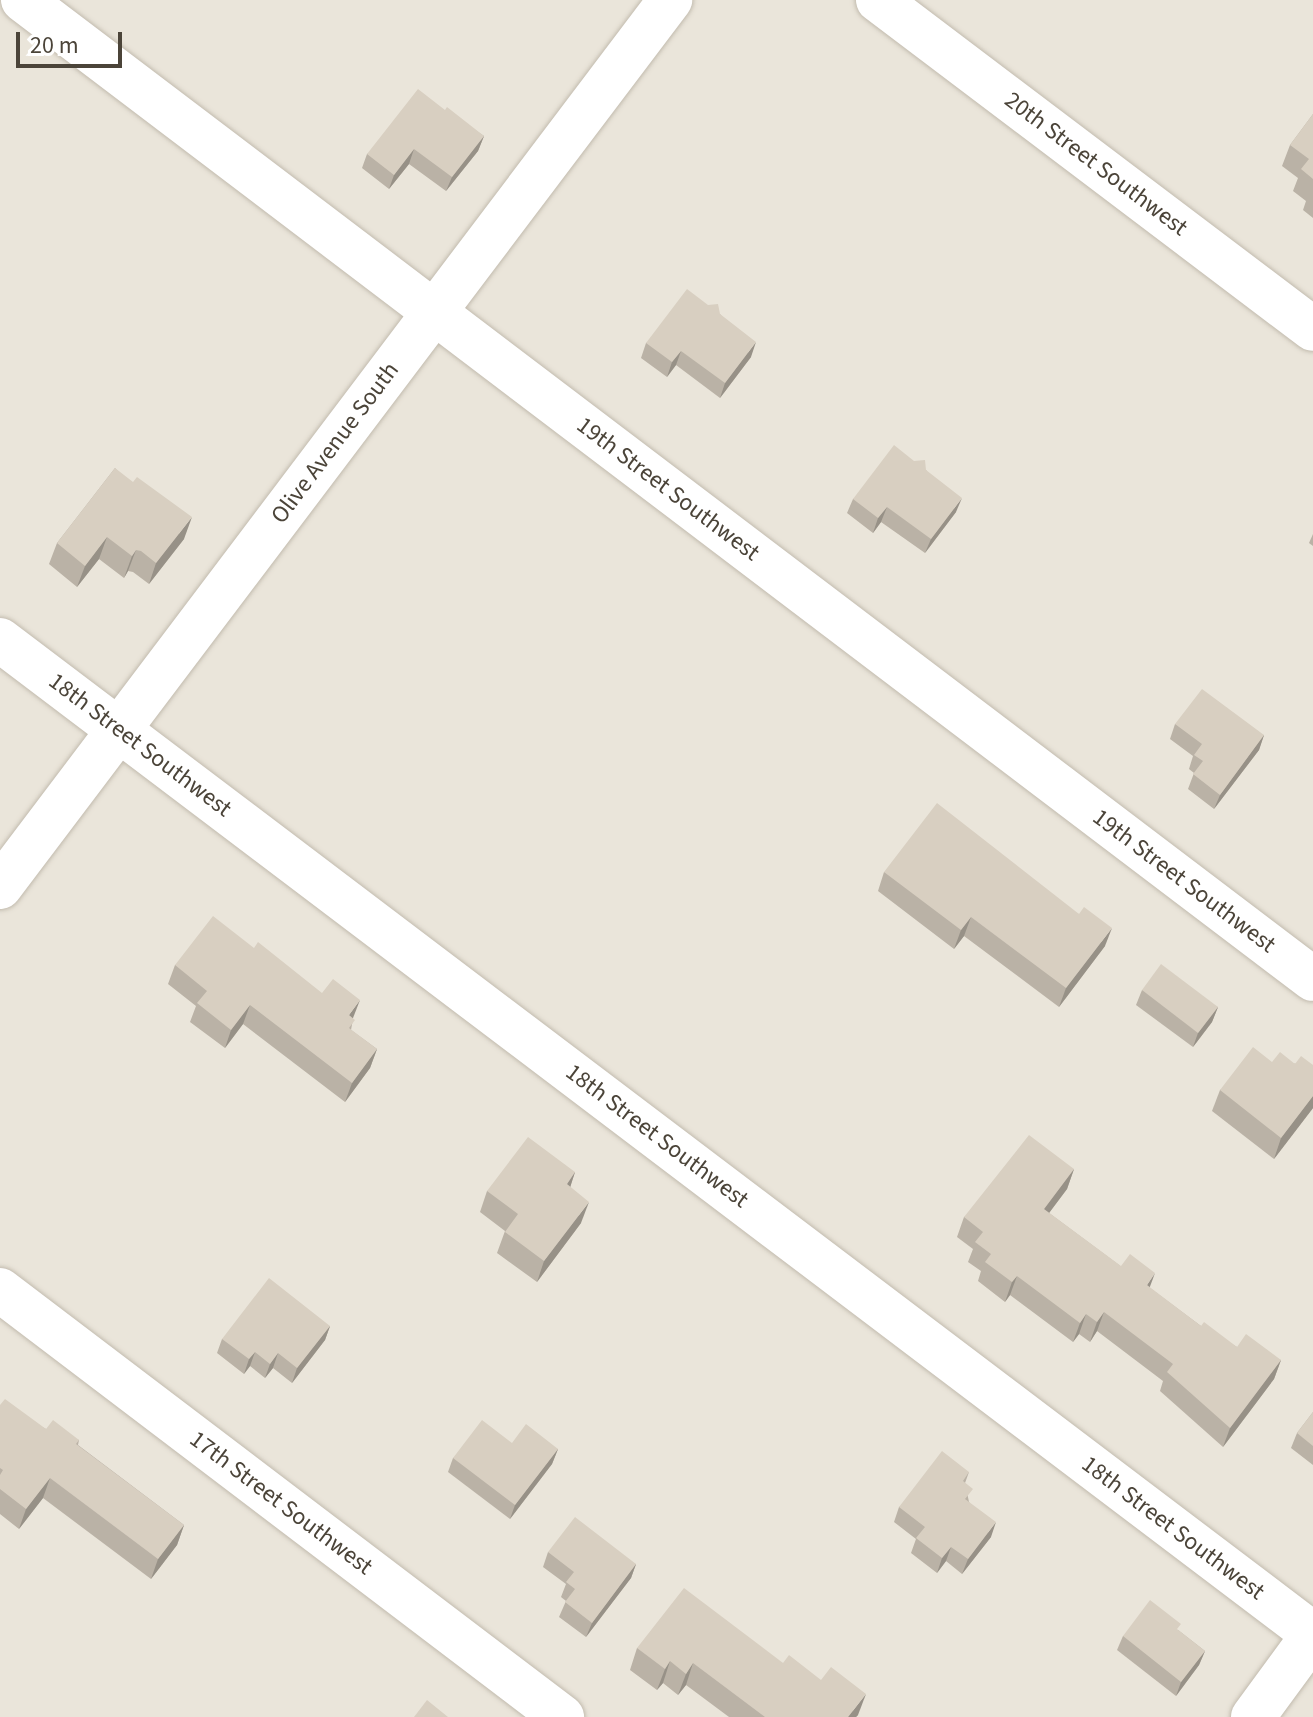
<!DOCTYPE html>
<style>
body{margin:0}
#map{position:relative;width:1313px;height:1717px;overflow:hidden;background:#f6f3ec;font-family:"Source Sans 3",sans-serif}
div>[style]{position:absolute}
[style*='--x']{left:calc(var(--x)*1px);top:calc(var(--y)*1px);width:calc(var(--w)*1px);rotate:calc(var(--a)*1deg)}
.residential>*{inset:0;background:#eae5da}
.roads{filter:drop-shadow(0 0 2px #c2bbae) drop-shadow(0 0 2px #c2bbae)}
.minor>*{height:44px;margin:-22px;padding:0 22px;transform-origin:22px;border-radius:22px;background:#fff}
.wall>*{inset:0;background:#bab2a6}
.shaded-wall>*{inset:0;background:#979187}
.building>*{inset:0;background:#d8cfc1}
span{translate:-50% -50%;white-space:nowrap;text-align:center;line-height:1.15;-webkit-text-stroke:8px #fff;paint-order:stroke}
.street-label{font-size:24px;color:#4b4439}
.scale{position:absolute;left:16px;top:32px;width:106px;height:36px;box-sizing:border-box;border:4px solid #4b4439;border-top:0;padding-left:10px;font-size:24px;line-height:28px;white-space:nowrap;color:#4b4439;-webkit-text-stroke:6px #fff;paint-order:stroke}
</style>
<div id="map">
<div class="residential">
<div style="clip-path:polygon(0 0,1313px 0,1313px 1717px,0 1717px)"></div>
</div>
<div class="roads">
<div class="minor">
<div style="--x:23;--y:0;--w:1619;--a:37.2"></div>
<div style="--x:878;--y:0;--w:545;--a:37.1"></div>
<div style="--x:0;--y:640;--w:1647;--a:37.13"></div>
<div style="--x:0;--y:887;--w:1112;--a:-52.93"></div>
<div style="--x:0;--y:1290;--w:706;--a:37.23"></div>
<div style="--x:1253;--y:1717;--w:102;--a:-53.8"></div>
</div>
</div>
<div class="wall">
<div style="clip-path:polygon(445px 110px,484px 136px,478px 151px,446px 191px,409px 164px,389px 189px,362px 168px,367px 154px)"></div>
<div style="clip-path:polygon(1313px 114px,1313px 218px,1303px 210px,1306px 201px,1293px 191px,1298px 178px,1282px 166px,1290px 145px)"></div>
<div style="clip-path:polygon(720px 314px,751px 357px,720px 398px,676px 365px,667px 377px,641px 358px,646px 343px)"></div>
<div style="clip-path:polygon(115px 468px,184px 539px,149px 584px,133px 572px,128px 571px,124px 578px,99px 559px,77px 587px,49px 564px,57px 543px)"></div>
<div style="clip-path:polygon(926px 470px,956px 512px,925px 553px,881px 522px,873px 533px,847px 513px,853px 499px)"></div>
<div style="clip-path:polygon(1313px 534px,1313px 546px,1309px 543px)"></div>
<div style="clip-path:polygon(1175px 724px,1264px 735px,1259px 750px,1214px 809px,1188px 789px,1194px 773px,1189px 769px,1193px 756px,1170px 739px)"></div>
<div style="clip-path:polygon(884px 872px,1079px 914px,1105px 946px,1059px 1007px,964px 936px,954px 949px,878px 891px)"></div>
<div style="clip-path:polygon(254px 948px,353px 1019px,351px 1030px,377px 1049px,370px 1068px,345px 1102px,243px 1024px,225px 1048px,190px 1022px,196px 1006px,168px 984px,175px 965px)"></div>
<div style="clip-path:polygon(1142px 990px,1218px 1007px,1212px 1022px,1193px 1047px,1136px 1005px)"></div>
<div style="clip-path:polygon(1272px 1062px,1313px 1065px,1313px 1108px,1274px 1159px,1212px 1111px,1220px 1090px)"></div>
<div style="clip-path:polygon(1074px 1169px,1067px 1189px,1049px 1213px,1201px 1326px,1237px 1347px,1281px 1360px,1274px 1379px,1223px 1447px,1160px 1391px,1163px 1381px,1097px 1331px,1090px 1342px,1079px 1334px,1073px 1342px,1010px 1295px,1005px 1302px,978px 1281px,981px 1271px,968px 1262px,973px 1249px,957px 1237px,964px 1217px)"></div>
<div style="clip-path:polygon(575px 1172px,570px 1187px,581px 1223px,537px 1282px,497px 1253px,505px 1231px,480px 1212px,487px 1191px)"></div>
<div style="clip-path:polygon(330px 1326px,325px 1340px,292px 1383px,273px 1368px,265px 1378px,250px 1366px,244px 1374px,217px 1353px,222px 1339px)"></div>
<div style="clip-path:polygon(0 1405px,46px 1429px,79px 1440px,78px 1445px,184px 1525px,177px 1545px,151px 1579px,43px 1498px,19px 1529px,0 1514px)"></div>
<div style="clip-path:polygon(1313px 1412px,1313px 1465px,1291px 1448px,1297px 1433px)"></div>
<div style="clip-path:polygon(512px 1443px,558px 1449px,552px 1464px,510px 1519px,448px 1472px,453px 1458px)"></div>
<div style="clip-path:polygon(969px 1472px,965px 1483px,969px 1502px,991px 1537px,962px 1574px,946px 1561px,937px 1573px,911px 1553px,916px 1539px,894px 1522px,899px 1507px)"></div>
<div style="clip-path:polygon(548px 1552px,636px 1564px,631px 1578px,586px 1637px,559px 1617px,566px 1601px,561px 1597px,566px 1584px,543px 1567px)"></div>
<div style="clip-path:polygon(1178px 1630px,1205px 1651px,1199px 1665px,1176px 1696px,1117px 1650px,1123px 1636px)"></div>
<div style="clip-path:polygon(637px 1648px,783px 1663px,858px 1715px,856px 1717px,729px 1717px,686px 1685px,678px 1695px,663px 1683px,657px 1690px,630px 1670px)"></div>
</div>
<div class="shaded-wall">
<div style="clip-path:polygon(484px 136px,478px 151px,446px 191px,452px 177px)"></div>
<div style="clip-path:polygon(414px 149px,409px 164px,389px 189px,394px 175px)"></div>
<div style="clip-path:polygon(756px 342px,751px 357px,720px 398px,725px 383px)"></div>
<div style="clip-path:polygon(681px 351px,676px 365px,667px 377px,672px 362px)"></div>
<div style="clip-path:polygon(962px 498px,956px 512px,925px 553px,931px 539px)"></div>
<div style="clip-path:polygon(887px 507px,881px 522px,873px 533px,878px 518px)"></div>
<div style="clip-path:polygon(192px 517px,184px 539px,149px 584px,156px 563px)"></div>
<div style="clip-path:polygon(107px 537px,99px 559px,77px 587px,85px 566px)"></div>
<div style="clip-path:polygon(136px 550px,128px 571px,124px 578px,132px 556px)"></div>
<div style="clip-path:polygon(1264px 735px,1259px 750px,1214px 809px,1220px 795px)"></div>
<div style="clip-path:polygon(971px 917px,964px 936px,954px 949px,961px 930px)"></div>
<div style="clip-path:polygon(1112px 928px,1105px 946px,1059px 1007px,1066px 988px)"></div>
<div style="clip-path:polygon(360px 1000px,353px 1018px,342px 1034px,349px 1015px)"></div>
<div style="clip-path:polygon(250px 1005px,243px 1024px,225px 1048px,231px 1030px)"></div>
<div style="clip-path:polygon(1218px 1007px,1212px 1022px,1193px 1047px,1198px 1033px)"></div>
<div style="clip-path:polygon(377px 1049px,370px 1068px,345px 1102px,352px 1083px)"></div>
<div style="clip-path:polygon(1313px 1096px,1313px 1108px,1274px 1159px,1281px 1138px)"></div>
<div style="clip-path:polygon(1074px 1169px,1067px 1189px,1037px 1229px,1044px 1209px)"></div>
<div style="clip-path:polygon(575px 1172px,568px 1194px,567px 1184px)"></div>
<div style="clip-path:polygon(589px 1202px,581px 1223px,537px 1282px,544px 1261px)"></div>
<div style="clip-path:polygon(1155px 1273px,1148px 1292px,1147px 1285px)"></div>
<div style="clip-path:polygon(1017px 1276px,1010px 1295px,1005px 1302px,1012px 1282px)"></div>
<div style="clip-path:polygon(1104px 1312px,1097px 1331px,1090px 1342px,1097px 1322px)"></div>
<div style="clip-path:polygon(1086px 1314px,1079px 1334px,1073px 1342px,1080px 1323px)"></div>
<div style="clip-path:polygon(330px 1326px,325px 1340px,292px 1383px,297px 1368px)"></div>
<div style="clip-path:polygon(255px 1352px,250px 1366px,244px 1374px,249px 1359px)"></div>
<div style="clip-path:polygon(278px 1353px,273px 1368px,265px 1378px,270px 1364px)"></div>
<div style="clip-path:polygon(1281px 1360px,1274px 1379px,1223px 1447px,1230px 1428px)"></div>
<div style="clip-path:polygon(558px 1449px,552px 1464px,510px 1519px,515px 1505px)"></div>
<div style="clip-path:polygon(50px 1478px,43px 1498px,19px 1529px,26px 1509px)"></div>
<div style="clip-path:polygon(996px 1522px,991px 1537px,962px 1574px,968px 1559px)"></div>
<div style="clip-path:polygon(184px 1525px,177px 1545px,151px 1579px,158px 1559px)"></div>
<div style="clip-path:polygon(951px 1547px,946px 1561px,937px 1573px,942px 1558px)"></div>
<div style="clip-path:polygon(636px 1564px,631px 1578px,586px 1637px,592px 1623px)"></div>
<div style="clip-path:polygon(1205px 1651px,1199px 1665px,1176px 1696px,1181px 1682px)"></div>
<div style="clip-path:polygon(670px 1661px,663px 1683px,657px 1690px,665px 1669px)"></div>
<div style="clip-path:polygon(693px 1663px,686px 1685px,678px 1695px,686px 1674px)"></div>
<div style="clip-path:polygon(866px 1694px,858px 1715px,856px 1717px,848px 1717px)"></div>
</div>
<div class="building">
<div style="clip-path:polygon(418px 89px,445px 110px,447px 107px,484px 136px,452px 177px,414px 149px,394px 175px,367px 154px)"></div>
<div style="clip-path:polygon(1313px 114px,1313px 179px,1301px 169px,1309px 159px,1290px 145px)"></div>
<div style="clip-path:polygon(687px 289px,708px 305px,718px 304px,720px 314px,756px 342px,725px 383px,681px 351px,672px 362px,646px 343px)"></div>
<div style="clip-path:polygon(894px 445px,914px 461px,925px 460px,926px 470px,962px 498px,931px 539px,887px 507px,878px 518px,853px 499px)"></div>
<div style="clip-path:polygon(115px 468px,133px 482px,137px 477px,192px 517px,156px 563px,141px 551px,136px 550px,132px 556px,107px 537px,85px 566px,57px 543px)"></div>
<div style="clip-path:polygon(1202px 689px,1264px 735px,1220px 795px,1193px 774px,1203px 761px,1194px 755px,1202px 744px,1175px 724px)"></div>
<div style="clip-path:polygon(937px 803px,1079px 914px,1084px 907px,1112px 928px,1066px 988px,971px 917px,961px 930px,884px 872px)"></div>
<div style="clip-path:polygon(213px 916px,254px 948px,258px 942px,322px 993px,333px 979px,360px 1000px,349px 1015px,355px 1020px,349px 1028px,377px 1049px,352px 1083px,250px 1005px,231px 1030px,197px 1003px,207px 991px,175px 965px)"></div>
<div style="clip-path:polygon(1161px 964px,1218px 1007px,1198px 1033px,1142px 990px)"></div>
<div style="clip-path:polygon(1253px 1047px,1272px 1062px,1280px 1052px,1295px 1064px,1301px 1056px,1313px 1065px,1313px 1096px,1281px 1138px,1220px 1090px)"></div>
<div style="clip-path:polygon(1029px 1135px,1074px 1169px,1044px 1209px,1121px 1266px,1130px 1254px,1155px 1273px,1147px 1285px,1201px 1326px,1204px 1322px,1237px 1347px,1246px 1334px,1281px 1360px,1230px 1428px,1167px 1372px,1173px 1364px,1104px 1312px,1097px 1322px,1086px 1314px,1080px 1323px,1017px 1276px,1012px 1282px,985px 1262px,991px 1254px,975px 1242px,983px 1232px,964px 1217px)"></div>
<div style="clip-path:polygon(528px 1137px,575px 1172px,567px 1184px,589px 1202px,544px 1261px,505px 1232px,518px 1214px,487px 1191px)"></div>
<div style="clip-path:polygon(269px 1278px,330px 1326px,297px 1368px,278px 1353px,270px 1364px,255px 1352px,249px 1359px,222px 1339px)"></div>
<div style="clip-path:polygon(5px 1399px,46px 1429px,53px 1420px,79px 1440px,76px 1444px,184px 1525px,158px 1559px,50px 1478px,26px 1509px,0 1489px,0 1475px,3px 1470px,0 1468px,0 1405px)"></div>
<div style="clip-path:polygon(1313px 1412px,1313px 1446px,1297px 1433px)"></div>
<div style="clip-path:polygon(482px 1420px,512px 1443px,526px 1424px,558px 1449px,515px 1505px,453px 1458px)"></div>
<div style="clip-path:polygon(942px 1451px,969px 1472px,963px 1481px,973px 1489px,965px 1499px,996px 1522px,968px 1559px,951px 1547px,942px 1558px,916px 1538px,925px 1527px,899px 1507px)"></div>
<div style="clip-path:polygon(575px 1517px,636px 1564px,592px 1623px,565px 1602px,575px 1589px,566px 1582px,574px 1572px,548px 1552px)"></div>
<div style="clip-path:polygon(684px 1588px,783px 1663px,789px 1655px,821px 1680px,831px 1667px,866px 1694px,848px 1717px,765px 1717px,693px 1663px,686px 1674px,670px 1661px,665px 1669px,637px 1648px)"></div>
<div style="clip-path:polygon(1150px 1600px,1181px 1624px,1177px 1629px,1205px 1651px,1181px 1682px,1123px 1636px)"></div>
<div style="clip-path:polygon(427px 1700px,448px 1717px,414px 1717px)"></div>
</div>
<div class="street-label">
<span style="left:1096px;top:164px;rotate:37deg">20th Street Southwest</span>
<span style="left:335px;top:443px;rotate:-53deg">Olive Avenue South</span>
<span style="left:668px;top:489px;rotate:37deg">19th Street Southwest</span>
<span style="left:140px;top:745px;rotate:37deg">18th Street Southwest</span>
<span style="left:1184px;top:881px;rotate:37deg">19th Street Southwest</span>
<span style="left:657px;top:1136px;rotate:37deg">18th Street Southwest</span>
<span style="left:281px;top:1503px;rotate:37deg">17th Street Southwest</span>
<span style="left:1173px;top:1528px;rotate:37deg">18th Street Southwest</span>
</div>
<div class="scale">20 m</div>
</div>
